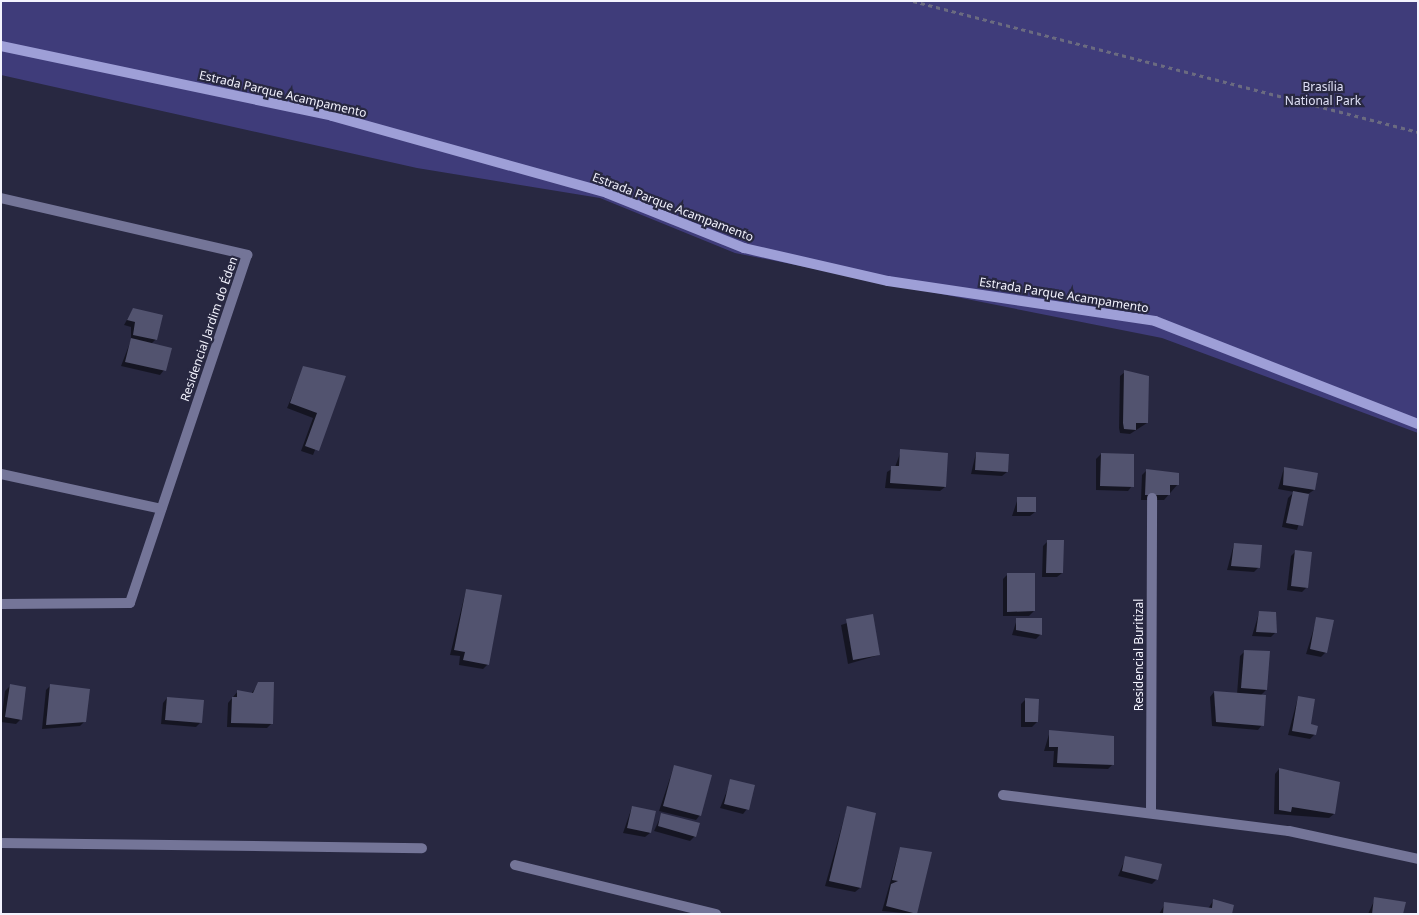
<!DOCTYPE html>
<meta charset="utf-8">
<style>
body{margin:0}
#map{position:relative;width:1419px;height:915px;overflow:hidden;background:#282841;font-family:"Noto Sans",sans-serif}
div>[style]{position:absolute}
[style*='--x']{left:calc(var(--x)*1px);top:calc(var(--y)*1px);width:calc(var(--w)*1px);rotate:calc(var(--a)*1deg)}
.green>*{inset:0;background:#3f3c7a}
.shadow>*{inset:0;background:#0007}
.building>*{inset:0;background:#52536f}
.path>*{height:3px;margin-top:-1.5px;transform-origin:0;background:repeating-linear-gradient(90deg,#6b6b80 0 4px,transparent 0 8px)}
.street>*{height:10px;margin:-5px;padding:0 5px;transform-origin:5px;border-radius:5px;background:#747598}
.secondary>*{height:10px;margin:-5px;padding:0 5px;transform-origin:5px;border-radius:5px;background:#9e9fd7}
span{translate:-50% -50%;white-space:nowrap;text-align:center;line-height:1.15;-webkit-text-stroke:4.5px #282841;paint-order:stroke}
.park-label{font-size:12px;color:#dfe0f6}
.street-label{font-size:12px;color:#f3f3fe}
.frame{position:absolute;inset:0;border:2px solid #f3f3fe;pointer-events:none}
</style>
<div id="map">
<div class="green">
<div style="clip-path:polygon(1px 1px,1418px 1px,1418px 433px,1162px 338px,735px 253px,600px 198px,417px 168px,1px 75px)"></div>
</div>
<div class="shadow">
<div style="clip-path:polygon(133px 309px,156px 339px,151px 344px,164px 370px,160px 375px,121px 366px,131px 340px,131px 327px,124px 325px)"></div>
<div style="clip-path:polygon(304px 368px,345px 377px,313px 455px,301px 451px,313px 418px,287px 408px)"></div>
<div style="clip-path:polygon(1125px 372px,1147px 423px,1130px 434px,1120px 433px,1119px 428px,1120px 376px)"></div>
<div style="clip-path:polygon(901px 451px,945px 487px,940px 491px,885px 488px,887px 472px,895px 467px)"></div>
<div style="clip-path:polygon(976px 453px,1007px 472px,1002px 476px,971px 474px)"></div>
<div style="clip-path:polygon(1101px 454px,1132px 486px,1128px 491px,1096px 490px,1096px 459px)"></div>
<div style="clip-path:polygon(1284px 468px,1314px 490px,1308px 494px,1297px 530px,1282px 527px,1288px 498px,1294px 492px,1278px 489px)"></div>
<div style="clip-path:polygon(1147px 470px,1178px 484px,1164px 500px,1141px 500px,1142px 475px)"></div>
<div style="clip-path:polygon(1018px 498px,1035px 512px,1030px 516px,1012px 516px)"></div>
<div style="clip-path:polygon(1048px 541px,1062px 573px,1057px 577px,1042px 577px,1043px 546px)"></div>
<div style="clip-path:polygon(1234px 544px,1259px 567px,1254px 572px,1227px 570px)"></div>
<div style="clip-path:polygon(1296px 551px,1307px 587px,1302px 592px,1287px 590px,1291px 556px)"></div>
<div style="clip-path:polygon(1008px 574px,1034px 611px,1029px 616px,1003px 616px,1003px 579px)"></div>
<div style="clip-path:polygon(466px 590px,488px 664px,483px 669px,459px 665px,460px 656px,450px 655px)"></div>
<div style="clip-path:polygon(1259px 613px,1276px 632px,1271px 637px,1252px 636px)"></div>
<div style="clip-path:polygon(872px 615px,879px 655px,848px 664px,841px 625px)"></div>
<div style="clip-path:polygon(1317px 618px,1326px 652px,1321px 657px,1306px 654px)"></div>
<div style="clip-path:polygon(1017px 619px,1041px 634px,1036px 639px,1012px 635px)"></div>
<div style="clip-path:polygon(1245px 651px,1268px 653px,1266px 690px,1260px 696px,1262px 725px,1258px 730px,1212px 726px,1210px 697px,1214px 692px,1237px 694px,1240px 656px)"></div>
<div style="clip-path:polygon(259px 683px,272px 723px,267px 728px,227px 727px,228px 703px,238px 691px,251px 694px)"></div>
<div style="clip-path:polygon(51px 685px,85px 721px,80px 726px,42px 729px,46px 690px)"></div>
<div style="clip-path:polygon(10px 686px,20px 720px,16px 724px,1px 722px,5px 691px)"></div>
<div style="clip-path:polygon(1298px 697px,1315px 734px,1310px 739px,1288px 735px)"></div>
<div style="clip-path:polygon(167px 698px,201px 722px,196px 727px,161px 724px,163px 703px)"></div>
<div style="clip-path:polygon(1026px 699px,1037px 722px,1032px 727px,1021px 727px,1021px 704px)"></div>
<div style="clip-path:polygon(1050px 731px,1113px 764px,1108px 769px,1053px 767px,1054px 751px,1044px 751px)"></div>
<div style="clip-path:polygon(674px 766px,700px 815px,696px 820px,659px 811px)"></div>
<div style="clip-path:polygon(1279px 769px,1297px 772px,1334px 814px,1329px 818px,1274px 814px,1275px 774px)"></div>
<div style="clip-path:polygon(731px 781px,747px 809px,743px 814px,720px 808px)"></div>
<div style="clip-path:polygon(632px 807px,650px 833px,645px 837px,623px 833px)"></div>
<div style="clip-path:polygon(847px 808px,860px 888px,855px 892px,825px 886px)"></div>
<div style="clip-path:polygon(662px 814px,695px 836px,690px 841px,654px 831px)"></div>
<div style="clip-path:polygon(900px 848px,916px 913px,915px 914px,882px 911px)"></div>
<div style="clip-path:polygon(1126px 857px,1157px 879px,1152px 884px,1118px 876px)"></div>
<div style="clip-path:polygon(1375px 899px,1402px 914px,1368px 914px)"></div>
<div style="clip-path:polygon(1213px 901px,1231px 914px,1159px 914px,1165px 904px,1208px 909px)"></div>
</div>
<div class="building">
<div style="clip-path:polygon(133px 308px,163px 315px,157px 340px,133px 335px,135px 322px,127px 320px)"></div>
<div style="clip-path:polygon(131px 338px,172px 348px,166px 371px,125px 362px)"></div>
<div style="clip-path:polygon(303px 366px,346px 376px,319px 451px,305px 446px,317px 413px,290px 403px)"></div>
<div style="clip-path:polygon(1124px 370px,1149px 376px,1148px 423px,1136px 423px,1136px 430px,1124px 429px,1123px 423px)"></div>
<div style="clip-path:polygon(900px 449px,948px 453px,946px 487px,890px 483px,891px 466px,899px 466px)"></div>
<div style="clip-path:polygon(976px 452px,1009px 454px,1008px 472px,975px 470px)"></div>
<div style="clip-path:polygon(1101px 453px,1134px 454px,1134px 487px,1100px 486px)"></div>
<div style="clip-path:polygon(1284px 467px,1318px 473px,1315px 490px,1283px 485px)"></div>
<div style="clip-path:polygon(1146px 469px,1179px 473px,1179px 485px,1170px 485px,1170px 495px,1145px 495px)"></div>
<div style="clip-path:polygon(1293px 491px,1309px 494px,1303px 526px,1286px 523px)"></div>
<div style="clip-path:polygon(1017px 497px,1036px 497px,1036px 512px,1017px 512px)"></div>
<div style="clip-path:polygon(1047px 540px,1064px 540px,1063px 573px,1046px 573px)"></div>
<div style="clip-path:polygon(1234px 543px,1262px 545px,1260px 568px,1231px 566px)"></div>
<div style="clip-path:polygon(1295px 550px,1312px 552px,1308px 588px,1291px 586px)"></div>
<div style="clip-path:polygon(1007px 573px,1035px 573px,1035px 611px,1007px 612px)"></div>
<div style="clip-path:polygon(466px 589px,502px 595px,489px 665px,463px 660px,465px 652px,454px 650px)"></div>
<div style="clip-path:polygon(1259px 611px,1276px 612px,1277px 633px,1256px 632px)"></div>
<div style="clip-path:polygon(873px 614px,880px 655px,853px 660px,846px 619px)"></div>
<div style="clip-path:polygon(1316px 617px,1334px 620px,1327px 653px,1310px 649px)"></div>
<div style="clip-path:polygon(1016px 618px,1042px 618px,1042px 635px,1016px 630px)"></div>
<div style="clip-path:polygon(1244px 650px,1270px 651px,1267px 690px,1241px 688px)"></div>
<div style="clip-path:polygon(258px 682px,274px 682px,273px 724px,231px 723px,232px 697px,237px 697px,237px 690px,253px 693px)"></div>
<div style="clip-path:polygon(10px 684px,26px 687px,22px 720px,5px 717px)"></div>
<div style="clip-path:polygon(50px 684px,90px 689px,86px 722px,46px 725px)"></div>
<div style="clip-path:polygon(1214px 691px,1266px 695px,1264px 726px,1216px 722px)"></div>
<div style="clip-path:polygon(1298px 696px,1315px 699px,1311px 724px,1318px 726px,1316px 735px,1292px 731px)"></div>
<div style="clip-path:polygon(167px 697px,204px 700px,202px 723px,165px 720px)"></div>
<div style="clip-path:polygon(1025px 698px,1039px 699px,1038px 722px,1025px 722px)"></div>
<div style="clip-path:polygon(1049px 730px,1114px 736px,1114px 765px,1057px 763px,1058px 747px,1049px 747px)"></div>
<div style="clip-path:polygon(674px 765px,712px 775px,701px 816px,663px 806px)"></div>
<div style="clip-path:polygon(1279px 768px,1340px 782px,1335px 814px,1292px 807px,1291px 812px,1279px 810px)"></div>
<div style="clip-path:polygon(730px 779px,755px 785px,749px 810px,724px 804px)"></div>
<div style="clip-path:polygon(632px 806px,656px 811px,651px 833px,627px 828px)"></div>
<div style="clip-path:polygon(847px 806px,876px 813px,861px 888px,829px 881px)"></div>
<div style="clip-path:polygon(661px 813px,700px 823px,696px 837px,658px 826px)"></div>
<div style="clip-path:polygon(900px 847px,932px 852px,917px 914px,886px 906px,891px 884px,898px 881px,892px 880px)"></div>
<div style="clip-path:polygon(1125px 856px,1162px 864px,1158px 880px,1122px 871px)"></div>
<div style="clip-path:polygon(1374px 897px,1406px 902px,1403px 914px,1372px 914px)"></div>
<div style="clip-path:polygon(1213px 899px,1234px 905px,1232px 914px,1163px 914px,1164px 902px,1212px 908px)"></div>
</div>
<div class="path">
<div style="--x:913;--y:1;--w:522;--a:14.54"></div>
</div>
<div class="street">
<div style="--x:1;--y:198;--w:253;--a:13"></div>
<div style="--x:247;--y:255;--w:367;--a:108.6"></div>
<div style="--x:130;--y:603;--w:129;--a:179.6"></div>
<div style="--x:1;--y:474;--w:164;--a:12.3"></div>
<div style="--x:1003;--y:795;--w:288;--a:7.2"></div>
<div style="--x:1289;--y:831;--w:132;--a:12.2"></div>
<div style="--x:1151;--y:812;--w:314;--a:-89.8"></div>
<div style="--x:1;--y:843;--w:421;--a:0.7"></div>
<div style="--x:515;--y:865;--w:207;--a:13.7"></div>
</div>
<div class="secondary">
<div style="--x:1;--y:46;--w:338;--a:11.9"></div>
<div style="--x:332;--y:116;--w:286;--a:15.6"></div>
<div style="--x:607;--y:193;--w:148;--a:21.9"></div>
<div style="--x:744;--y:248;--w:148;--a:12.9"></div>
<div style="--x:888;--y:281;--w:270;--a:8.5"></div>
<div style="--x:1155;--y:321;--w:282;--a:21.4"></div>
</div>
<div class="park-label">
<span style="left:1323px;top:94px">Brasília<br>National Park</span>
</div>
<div class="street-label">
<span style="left:283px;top:94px;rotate:13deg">Estrada Parque Acampamento</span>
<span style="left:673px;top:207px;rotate:21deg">Estrada Parque Acampamento</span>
<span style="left:1064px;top:295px;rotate:9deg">Estrada Parque Acampamento</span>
<span style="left:209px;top:329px;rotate:-71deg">Residencial Jardim do Éden</span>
<span style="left:1139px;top:655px;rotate:-90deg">Residencial Buritizal</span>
</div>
<div class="frame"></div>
</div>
